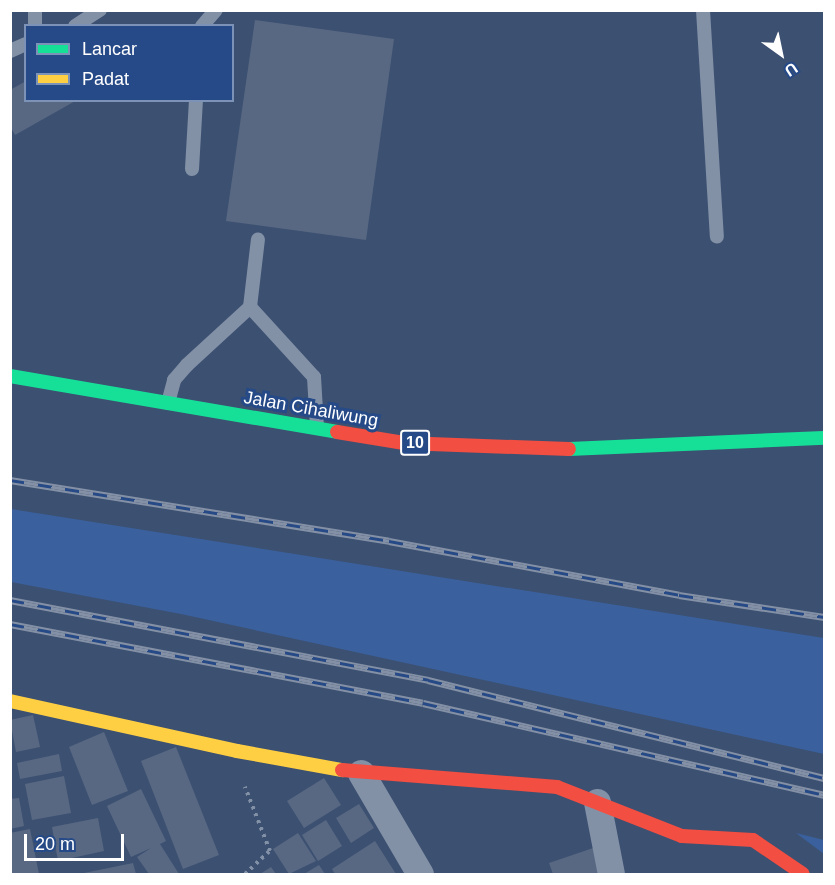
<!DOCTYPE html>
<style>
body{margin:0}
#map{position:relative;width:835px;height:885px;overflow:hidden;background:#3c5071;font-family:Arial,sans-serif}
div>[style]{position:absolute}
[style*='--x']{left:calc(var(--x)*1px);top:calc(var(--y)*1px);width:calc(var(--w)*1px);rotate:calc(var(--a)*1deg)}
.green>*{inset:0;background:#3a609d}
.building>*{inset:0;background:#586882}
.path>*{height:4px;margin-top:-2px;transform-origin:0;background:repeating-linear-gradient(90deg,#8391a7 0 3px,transparent 0 7.5px)}
.lane>*{height:14px;margin:-7px;padding:0 7px;transform-origin:7px;border-radius:7px;background:#8391a7}
.street>*{height:27px;margin:-13.5px;padding:0 13.5px;transform-origin:13.5px;border-radius:13.5px;background:#8391a7}
.fast>*{height:14px;margin:-7px;padding:0 7px;transform-origin:7px;border-radius:7px;background:#16e098}
.slow>*{height:14px;margin:-7px;padding:0 7px;transform-origin:7px;border-radius:7px;background:#ffcf43}
.jam>*{height:14px;margin:-7px;padding:0 7px;transform-origin:7px;border-radius:7px;background:#f24e42}
.rail>*{height:7px;margin-top:-3.5px;transform-origin:0;background:repeating-linear-gradient(90deg,#264a87 0 14px,#8390a5 0 28px);box-sizing:border-box;border-block:2px solid #8390a5}
span{translate:-50% -50%;white-space:nowrap;text-align:center;line-height:1.15;-webkit-text-stroke:6px #264a87;paint-order:stroke}
.shield-label span{padding:2px 4px;background:#264a87;border:2px solid;border-radius:4px;-webkit-text-stroke-width:0}
.shield-label{font-size:16px;color:#fff;font-weight:700}
.street-label{font-size:18px;color:#fff}
.frame{position:absolute;inset:0;border:12px solid #fff;pointer-events:none}
.legend{position:absolute;left:24px;top:24px;width:210px;height:78px;box-sizing:border-box;background:#264a87;border:2px solid #7d92b7;margin:0;padding:8px 10px;list-style:none;font-size:18px;color:#fff}
.legend li{display:flex;align-items:center;gap:12px;height:30px}
.legend b{width:30px;border:2px solid #7d92b7}
.north{position:absolute;left:751px;top:24px;width:60px;height:60px;-webkit-text-stroke:4px #264a87;paint-order:stroke;rotate:147deg;font-size:16px;font-weight:700;line-height:24px;text-align:center;color:#fff}
.north::after{content:'';display:block;margin:auto;width:21px;height:27px;background:#fff;clip-path:polygon(50% 0,100% 100%,50% 72%,0 100%)}
.scale{position:absolute;left:24px;top:834px;width:100px;height:27px;box-sizing:border-box;border:3px solid #fff;border-top:0;padding-left:8px;font-size:18px;line-height:21px;white-space:nowrap;color:#fff;-webkit-text-stroke:4px #264a87;paint-order:stroke}
</style>
<div id="map">
<div class="green">
<div style="clip-path:polygon(11px 509px,824px 638px,824px 754px,181px 614px,11px 582px)"></div>
<div style="clip-path:polygon(796px 833px,824px 840px,824px 854px)"></div>
</div>
<div class="building">
<div style="clip-path:polygon(255px 20px,394px 39px,366px 240px,226px 221px)"></div>
<div style="clip-path:polygon(26px 81px,26px 100px,77px 100px,15px 135px,10px 126px,10px 90px)"></div>
<div style="clip-path:polygon(33px 715px,40px 747px,16px 752px,10px 720px)"></div>
<div style="clip-path:polygon(104px 732px,128px 791px,92px 805px,69px 747px)"></div>
<div style="clip-path:polygon(176px 747px,219px 855px,183px 869px,141px 761px)"></div>
<div style="clip-path:polygon(59px 754px,62px 771px,20px 779px,17px 763px)"></div>
<div style="clip-path:polygon(64px 776px,71px 813px,32px 820px,25px 784px)"></div>
<div style="clip-path:polygon(324px 778px,341px 805px,304px 828px,287px 801px)"></div>
<div style="clip-path:polygon(141px 789px,166px 841px,160px 844px,179px 874px,149px 874px,137px 857px,151px 848px,131px 857px,107px 806px)"></div>
<div style="clip-path:polygon(19px 798px,24px 826px,10px 829px,10px 799px)"></div>
<div style="clip-path:polygon(359px 804px,374px 828px,351px 843px,336px 818px)"></div>
<div style="clip-path:polygon(98px 818px,104px 851px,58px 861px,52px 827px)"></div>
<div style="clip-path:polygon(326px 820px,342px 846px,318px 861px,302px 835px)"></div>
<div style="clip-path:polygon(30px 829px,39px 874px,10px 874px,10px 833px)"></div>
<div style="clip-path:polygon(298px 833px,316px 861px,289px 874px,273px 849px)"></div>
<div style="clip-path:polygon(375px 841px,396px 874px,335px 874px,332px 869px)"></div>
<div style="clip-path:polygon(596px 847px,605px 874px,553px 874px,549px 863px)"></div>
<div style="clip-path:polygon(133px 863px,136px 874px,84px 874px,84px 873px)"></div>
<div style="clip-path:polygon(319px 865px,325px 874px,304px 874px)"></div>
<div style="clip-path:polygon(271px 867px,276px 874px,260px 874px)"></div>
</div>
<div class="path">
<div style="--x:245;--y:874;--w:34;--a:-43"></div>
<div style="--x:270;--y:851;--w:69;--a:-111.3"></div>
</div>
<div class="lane">
<div style="--x:35;--y:10;--w:16;--a:90"></div>
<div style="--x:703;--y:10;--w:227;--a:86.5"></div>
<div style="--x:75;--y:26;--w:30;--a:-33"></div>
<div style="--x:202;--y:26;--w:21;--a:-49"></div>
<div style="--x:10;--y:51;--w:17;--a:-24"></div>
<div style="--x:192;--y:169;--w:69;--a:-86.7"></div>
<div style="--x:250;--y:307;--w:95;--a:47.6"></div>
<div style="--x:314;--y:377;--w:51;--a:86.6"></div>
<div style="--x:168;--y:403;--w:24;--a:-75"></div>
<div style="--x:174;--y:380;--w:20;--a:-49"></div>
<div style="--x:187;--y:365;--w:86;--a:-42.6"></div>
<div style="--x:250;--y:307;--w:68;--a:-83.3"></div>
</div>
<div class="street">
<div style="--x:361;--y:773;--w:117;--a:59.7"></div>
<div style="--x:597;--y:802;--w:73;--a:79"></div>
</div>
<div class="fast">
<div style="--x:10;--y:376;--w:332;--a:9.7"></div>
<div style="--x:569;--y:449;--w:255;--a:-2.5"></div>
</div>
<div class="slow">
<div style="--x:10;--y:701;--w:232;--a:12.4"></div>
<div style="--x:237;--y:751;--w:107;--a:10.3"></div>
</div>
<div class="jam">
<div style="--x:337;--y:432;--w:68;--a:9.3"></div>
<div style="--x:404;--y:443;--w:165;--a:2.1"></div>
<div style="--x:342;--y:770;--w:216;--a:4.5"></div>
<div style="--x:557;--y:787;--w:134;--a:21.4"></div>
<div style="--x:682;--y:836;--w:71;--a:3.2"></div>
<div style="--x:753;--y:840;--w:60;--a:34.2"></div>
</div>
<div class="rail">
<div style="--x:10;--y:480;--w:384;--a:9.1"></div>
<div style="--x:389;--y:541;--w:295;--a:10.5"></div>
<div style="--x:679;--y:595;--w:147;--a:8.6"></div>
<div style="--x:10;--y:600;--w:426;--a:10.8"></div>
<div style="--x:428;--y:680;--w:408;--a:13.9"></div>
<div style="--x:10;--y:624;--w:420;--a:10.8"></div>
<div style="--x:423;--y:703;--w:411;--a:12.9"></div>
</div>
<div class="shield-label">
<span style="left:415px;top:443px">10</span>
</div>
<div class="street-label">
<span style="left:311px;top:409px;rotate:10deg">Jalan Cihaliwung</span>
</div>
<div class="frame"></div>
<ul class="legend">
<li><b style="height:8px;background:#16e098"></b>Lancar</li>
<li><b style="height:8px;background:#ffcf43"></b>Padat</li>
</ul>
<div class="north">U</div>
<div class="scale">20 m</div>
</div>
